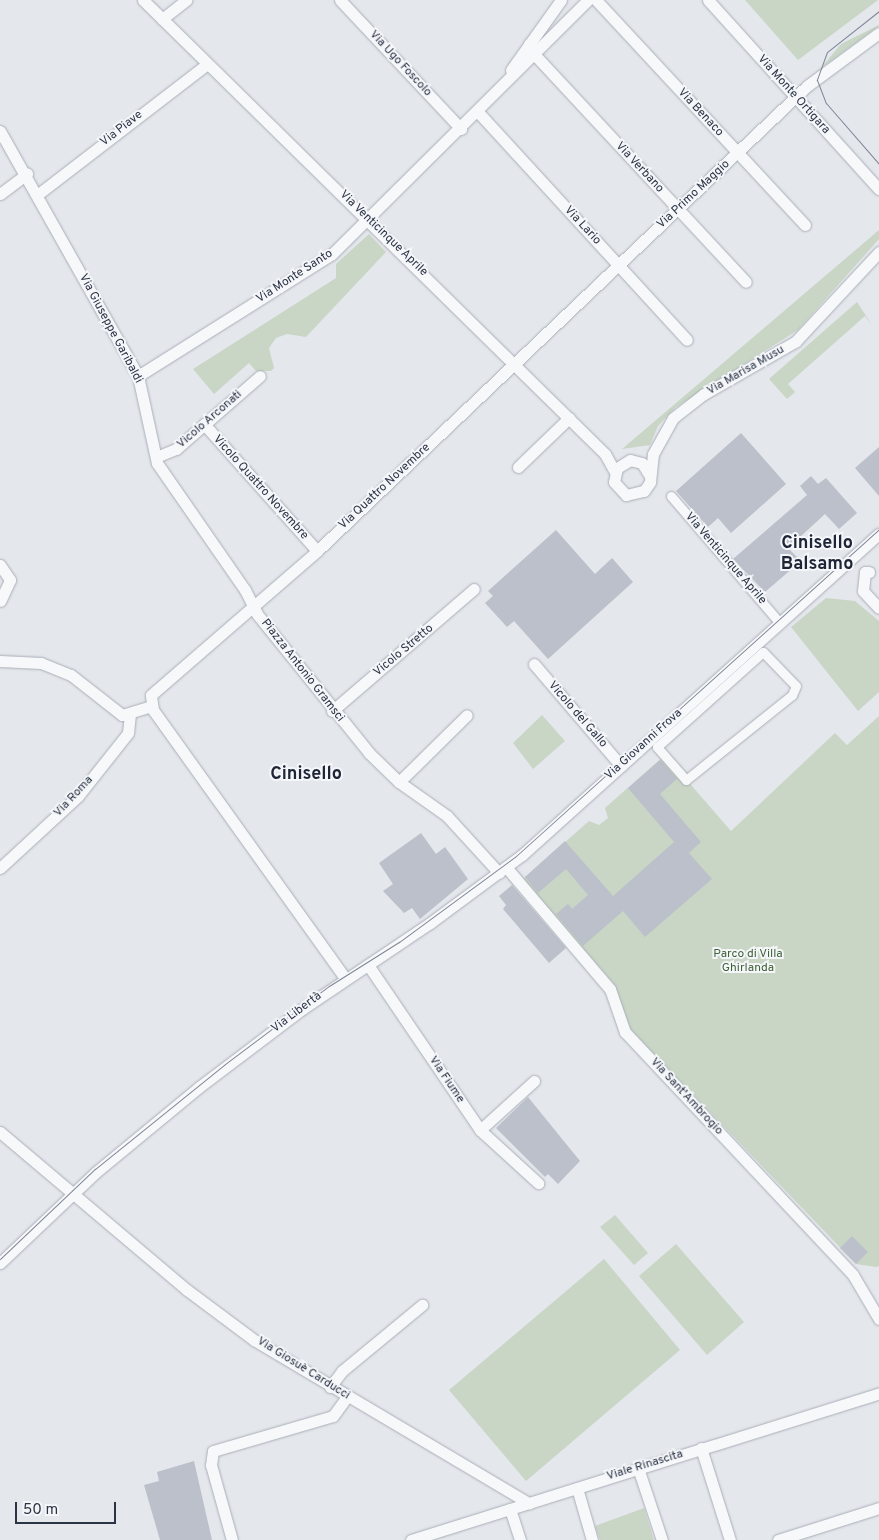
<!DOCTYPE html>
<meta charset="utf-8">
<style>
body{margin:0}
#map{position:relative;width:879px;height:1540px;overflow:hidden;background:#e4e7ec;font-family:Overpass,sans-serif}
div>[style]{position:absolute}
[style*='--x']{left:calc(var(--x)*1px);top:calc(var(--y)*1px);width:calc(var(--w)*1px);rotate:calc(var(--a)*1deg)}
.green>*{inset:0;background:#c9d6c5}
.building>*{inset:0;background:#bbc0ca}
.roads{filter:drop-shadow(0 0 1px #a9aeb7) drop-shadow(0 0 1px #a9aeb7)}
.pedestrian>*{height:9px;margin:-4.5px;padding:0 4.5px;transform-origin:4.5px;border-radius:4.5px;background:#f7f8fa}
.minor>*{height:11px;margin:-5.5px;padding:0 5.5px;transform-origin:5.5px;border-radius:5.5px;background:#f7f8fa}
.tram>*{height:1px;margin:-0.5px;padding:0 0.5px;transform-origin:0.5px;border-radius:0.5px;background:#7d8696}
span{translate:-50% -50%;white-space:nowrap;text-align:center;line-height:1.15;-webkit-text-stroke:4px #f4f6f9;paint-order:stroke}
.street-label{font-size:12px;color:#2b3445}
.park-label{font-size:12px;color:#3f6138}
.district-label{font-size:18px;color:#1d2536;font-weight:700}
.scale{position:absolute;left:15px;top:1502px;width:101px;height:22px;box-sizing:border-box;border:2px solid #2b3445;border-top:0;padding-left:6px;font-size:15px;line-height:18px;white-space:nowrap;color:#2b3445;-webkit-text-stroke:4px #f4f6f9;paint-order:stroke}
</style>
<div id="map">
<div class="green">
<div style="clip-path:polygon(745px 0,878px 0,798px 60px)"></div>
<div style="clip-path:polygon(879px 25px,879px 26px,821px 68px,841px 44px)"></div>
<div style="clip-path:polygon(879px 230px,879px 239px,798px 330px,676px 407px,658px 426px,650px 445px,622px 449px)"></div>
<div style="clip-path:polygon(369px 234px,386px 252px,306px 337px,287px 334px,276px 338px,269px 348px,274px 368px,271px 371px,256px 371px,249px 363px,214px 394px,193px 369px,336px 278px,336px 264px)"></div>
<div style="clip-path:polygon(857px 302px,872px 325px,865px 316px,788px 384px,795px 392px,787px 399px,769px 379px)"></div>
<div style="clip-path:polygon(826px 598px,855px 601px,879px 621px,879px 692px,858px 711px,791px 627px)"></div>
<div style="clip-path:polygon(542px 715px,565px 741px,533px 769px,513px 743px)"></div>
<div style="clip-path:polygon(879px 716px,879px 1266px,876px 1267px,856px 1264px,629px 1028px,614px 984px,523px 879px,589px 821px,599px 825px,608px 818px,605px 808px,665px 755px,731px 831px,835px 733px,847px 745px)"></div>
<div style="clip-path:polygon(615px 1215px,648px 1253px,634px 1265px,600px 1227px)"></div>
<div style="clip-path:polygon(676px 1244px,744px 1322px,707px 1355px,639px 1276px)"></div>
<div style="clip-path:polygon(604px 1259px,680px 1350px,526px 1481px,449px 1390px)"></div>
<div style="clip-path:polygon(644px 1508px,654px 1540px,600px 1540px,595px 1526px)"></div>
</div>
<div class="building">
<div style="clip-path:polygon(741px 433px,786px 484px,731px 533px,718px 518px,708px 527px,676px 491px)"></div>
<div style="clip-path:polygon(879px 447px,879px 496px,855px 468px)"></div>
<div style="clip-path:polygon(811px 476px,818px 484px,826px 478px,857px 513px,839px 529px,825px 514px,788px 548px,801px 561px,765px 592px,733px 559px,807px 495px,800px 486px)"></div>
<div style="clip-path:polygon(556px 530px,595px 574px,612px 558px,633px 582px,548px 659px,514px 621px,507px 627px,485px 603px,493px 596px,488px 591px)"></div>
<div style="clip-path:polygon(660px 760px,677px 779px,660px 794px,701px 842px,689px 853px,712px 879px,645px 937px,623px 911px,583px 946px,556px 914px,568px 904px,572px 909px,588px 895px,566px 869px,538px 893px,525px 877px,565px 841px,613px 896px,674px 842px,628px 788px)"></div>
<div style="clip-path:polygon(421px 833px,436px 854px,445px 847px,468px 879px,420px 919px,412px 908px,404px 913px,383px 891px,393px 884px,379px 863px)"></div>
<div style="clip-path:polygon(512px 885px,566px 948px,549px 963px,503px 909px,506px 905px,499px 896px)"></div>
<div style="clip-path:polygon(528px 1097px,580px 1161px,558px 1184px,548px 1174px,545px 1177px,496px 1128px)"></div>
<div style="clip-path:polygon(852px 1236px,868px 1252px,856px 1264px,840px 1248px)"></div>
<div style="clip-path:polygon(194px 1461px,212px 1540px,160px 1540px,144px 1485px,159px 1481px,157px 1472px)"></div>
</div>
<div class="roads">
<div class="pedestrian">
<div style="--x:671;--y:496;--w:166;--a:49.4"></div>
<div style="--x:763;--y:652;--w:47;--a:45.9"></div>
<div style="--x:796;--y:686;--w:10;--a:114"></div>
<div style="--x:792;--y:695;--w:136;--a:141.3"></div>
<div style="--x:686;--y:780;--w:44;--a:-131.3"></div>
<div style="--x:657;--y:747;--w:142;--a:-41.9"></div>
</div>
<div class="minor">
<div style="--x:143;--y:0;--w:648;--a:44.5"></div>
<div style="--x:605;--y:454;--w:21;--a:61"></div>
<div style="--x:340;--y:0;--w:177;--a:46.8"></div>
<div style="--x:596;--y:0;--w:307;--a:47.1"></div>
<div style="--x:708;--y:0;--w:255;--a:47.9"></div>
<div style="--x:162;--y:19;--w:31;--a:-38"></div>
<div style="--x:529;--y:44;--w:11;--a:63"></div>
<div style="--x:534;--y:54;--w:311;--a:47.1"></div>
<div style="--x:511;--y:70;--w:86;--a:-54.5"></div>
<div style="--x:478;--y:112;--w:309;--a:47.5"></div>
<div style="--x:0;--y:131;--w:281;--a:60.6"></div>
<div style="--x:138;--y:376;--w:89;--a:77.7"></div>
<div style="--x:157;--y:463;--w:155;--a:55.3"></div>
<div style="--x:245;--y:590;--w:27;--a:63"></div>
<div style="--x:257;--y:614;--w:179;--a:51.1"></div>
<div style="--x:369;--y:753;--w:42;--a:44"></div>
<div style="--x:399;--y:782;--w:59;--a:35.3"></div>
<div style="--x:447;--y:816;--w:77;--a:47.6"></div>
<div style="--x:0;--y:194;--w:34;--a:-37"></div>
<div style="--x:37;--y:195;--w:215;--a:-37.6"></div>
<div style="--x:138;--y:376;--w:229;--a:-32.2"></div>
<div style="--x:332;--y:254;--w:361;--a:-44.8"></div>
<div style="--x:204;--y:424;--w:170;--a:48.3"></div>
<div style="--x:156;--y:457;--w:22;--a:-22"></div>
<div style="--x:176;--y:449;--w:111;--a:-41"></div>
<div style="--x:518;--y:467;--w:71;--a:-43.9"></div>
<div style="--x:650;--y:476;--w:15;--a:-122"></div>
<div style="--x:642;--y:463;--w:12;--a:-166"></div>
<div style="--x:630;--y:460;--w:15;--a:148"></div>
<div style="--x:617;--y:468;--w:14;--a:102"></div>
<div style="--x:614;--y:482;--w:18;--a:47"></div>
<div style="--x:626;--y:495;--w:18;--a:-13"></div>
<div style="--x:644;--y:491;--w:11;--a:-56"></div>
<div style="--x:650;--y:482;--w:28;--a:-84"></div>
<div style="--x:653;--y:454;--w:41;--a:-60.9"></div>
<div style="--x:673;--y:418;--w:39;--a:-38"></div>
<div style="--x:704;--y:394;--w:106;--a:-29.9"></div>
<div style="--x:796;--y:341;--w:122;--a:-47"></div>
<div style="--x:0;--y:565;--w:18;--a:56"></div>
<div style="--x:10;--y:580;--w:23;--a:115"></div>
<div style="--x:869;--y:572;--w:4;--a:180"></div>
<div style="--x:865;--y:572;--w:19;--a:96"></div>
<div style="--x:863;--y:591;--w:23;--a:47"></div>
<div style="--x:0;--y:661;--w:41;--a:2.8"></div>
<div style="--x:41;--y:663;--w:32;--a:22"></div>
<div style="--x:71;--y:675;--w:65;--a:38.1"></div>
<div style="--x:122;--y:715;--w:30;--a:-17"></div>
<div style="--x:534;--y:664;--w:134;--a:49.5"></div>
<div style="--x:332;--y:711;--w:187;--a:-40.7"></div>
<div style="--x:399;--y:782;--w:95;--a:-44.6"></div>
<div style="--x:506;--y:867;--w:160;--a:49.6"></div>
<div style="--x:610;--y:989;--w:46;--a:70.8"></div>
<div style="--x:625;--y:1032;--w:333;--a:46.8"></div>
<div style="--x:853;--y:1275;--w:51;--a:59.4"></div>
<div style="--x:0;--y:868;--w:106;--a:-42.7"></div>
<div style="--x:78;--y:796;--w:80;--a:-51.6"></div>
<div style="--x:128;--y:733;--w:18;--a:-84"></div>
<div style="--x:368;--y:965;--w:199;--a:55.8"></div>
<div style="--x:480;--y:1130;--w:79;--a:42.4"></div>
<div style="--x:345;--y:978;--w:330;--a:-125.6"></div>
<div style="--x:153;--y:710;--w:15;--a:-98"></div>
<div style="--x:151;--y:695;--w:220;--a:-40.9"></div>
<div style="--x:317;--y:551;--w:676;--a:-43.5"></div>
<div style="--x:807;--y:86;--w:89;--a:-36.4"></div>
<div style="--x:480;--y:1130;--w:73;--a:-42.2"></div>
<div style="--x:0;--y:1132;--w:245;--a:40.2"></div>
<div style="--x:187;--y:1290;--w:84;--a:36.7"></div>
<div style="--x:254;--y:1340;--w:320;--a:30.7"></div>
<div style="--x:0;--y:1263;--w:132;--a:-43.5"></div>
<div style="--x:96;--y:1172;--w:134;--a:-39.5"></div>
<div style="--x:199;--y:1087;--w:129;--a:-37.1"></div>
<div style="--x:302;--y:1009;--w:154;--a:-33.9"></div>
<div style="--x:430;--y:923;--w:114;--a:-36.5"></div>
<div style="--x:522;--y:855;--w:480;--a:-42"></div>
<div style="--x:330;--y:1387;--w:20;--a:-53"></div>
<div style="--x:342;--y:1371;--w:104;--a:-39.5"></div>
<div style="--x:701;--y:1448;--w:96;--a:72.5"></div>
<div style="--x:638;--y:1468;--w:76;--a:71.6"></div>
<div style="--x:577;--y:1488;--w:54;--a:73.9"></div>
<div style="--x:510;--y:1509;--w:33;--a:72"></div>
<div style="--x:232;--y:1540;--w:78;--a:-105.6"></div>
<div style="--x:211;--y:1465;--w:14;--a:-82"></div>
<div style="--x:213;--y:1451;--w:125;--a:-16.3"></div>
<div style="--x:333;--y:1416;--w:24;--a:-54"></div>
<div style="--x:411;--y:1540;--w:491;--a:-17.4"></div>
<div style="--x:778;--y:1540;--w:106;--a:-17.6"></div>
</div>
</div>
<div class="tram">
<div style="--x:879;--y:11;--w:66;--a:141.7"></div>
<div style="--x:827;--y:52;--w:30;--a:110"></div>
<div style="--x:817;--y:80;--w:25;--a:69"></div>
<div style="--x:826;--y:103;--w:81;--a:49"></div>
<div style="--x:0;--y:1259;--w:131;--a:-43.5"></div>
<div style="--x:95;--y:1169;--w:167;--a:-38.9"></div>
<div style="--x:225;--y:1064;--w:130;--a:-36.9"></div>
<div style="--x:329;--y:986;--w:83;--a:-32.2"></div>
<div style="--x:399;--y:942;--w:145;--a:-36.3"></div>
<div style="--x:516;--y:856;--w:489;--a:-42"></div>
</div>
<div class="street-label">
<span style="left:400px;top:64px;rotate:47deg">Via Ugo Foscolo</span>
<span style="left:793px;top:95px;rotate:48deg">Via Monte Ortigara</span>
<span style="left:700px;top:113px;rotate:47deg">Via Benaco</span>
<span style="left:122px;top:129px;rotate:-38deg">Via Piave</span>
<span style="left:639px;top:168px;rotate:47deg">Via Verbano</span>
<span style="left:694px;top:195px;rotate:-43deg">Via Primo Maggio</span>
<span style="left:582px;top:226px;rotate:47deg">Via Lario</span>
<span style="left:383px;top:234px;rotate:44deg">Via Venticinque Aprile</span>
<span style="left:295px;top:277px;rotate:-33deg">Via Monte Santo</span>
<span style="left:110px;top:329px;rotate:62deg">Via Giuseppe Garibaldi</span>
<span style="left:746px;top:371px;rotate:-30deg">Via Marisa Musu</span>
<span style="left:210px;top:420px;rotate:-41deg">Vicolo Arconati</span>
<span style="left:385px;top:487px;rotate:-43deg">Via Quattro Novembre</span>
<span style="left:260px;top:488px;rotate:48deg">Vicolo Quattro Novembre</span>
<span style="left:725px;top:559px;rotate:49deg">Via Venticinque Aprile</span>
<span style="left:404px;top:651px;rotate:-40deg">Vicolo Stretto</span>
<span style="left:302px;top:671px;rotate:52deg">Piazza Antonio Gramsci</span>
<span style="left:577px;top:715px;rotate:49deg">Vicolo del Gallo</span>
<span style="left:644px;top:745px;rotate:-42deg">Via Giovanni Frova</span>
<span style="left:74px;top:797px;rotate:-47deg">Via Roma</span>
<span style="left:297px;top:1013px;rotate:-37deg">Via Libertà</span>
<span style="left:446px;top:1080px;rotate:56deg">Via Fiume</span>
<span style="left:686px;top:1097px;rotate:47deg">Via Sant'Ambrogio</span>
<span style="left:303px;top:1369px;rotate:32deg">Via Giosuè Carducci</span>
<span style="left:645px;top:1466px;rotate:-17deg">Viale Rinascita</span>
</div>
<div class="park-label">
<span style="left:748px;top:962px">Parco di Villa<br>Ghirlanda</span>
</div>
<div class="district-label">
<span style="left:817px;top:555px">Cinisello<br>Balsamo</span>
<span style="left:306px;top:775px">Cinisello</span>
</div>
<div class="scale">50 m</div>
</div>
